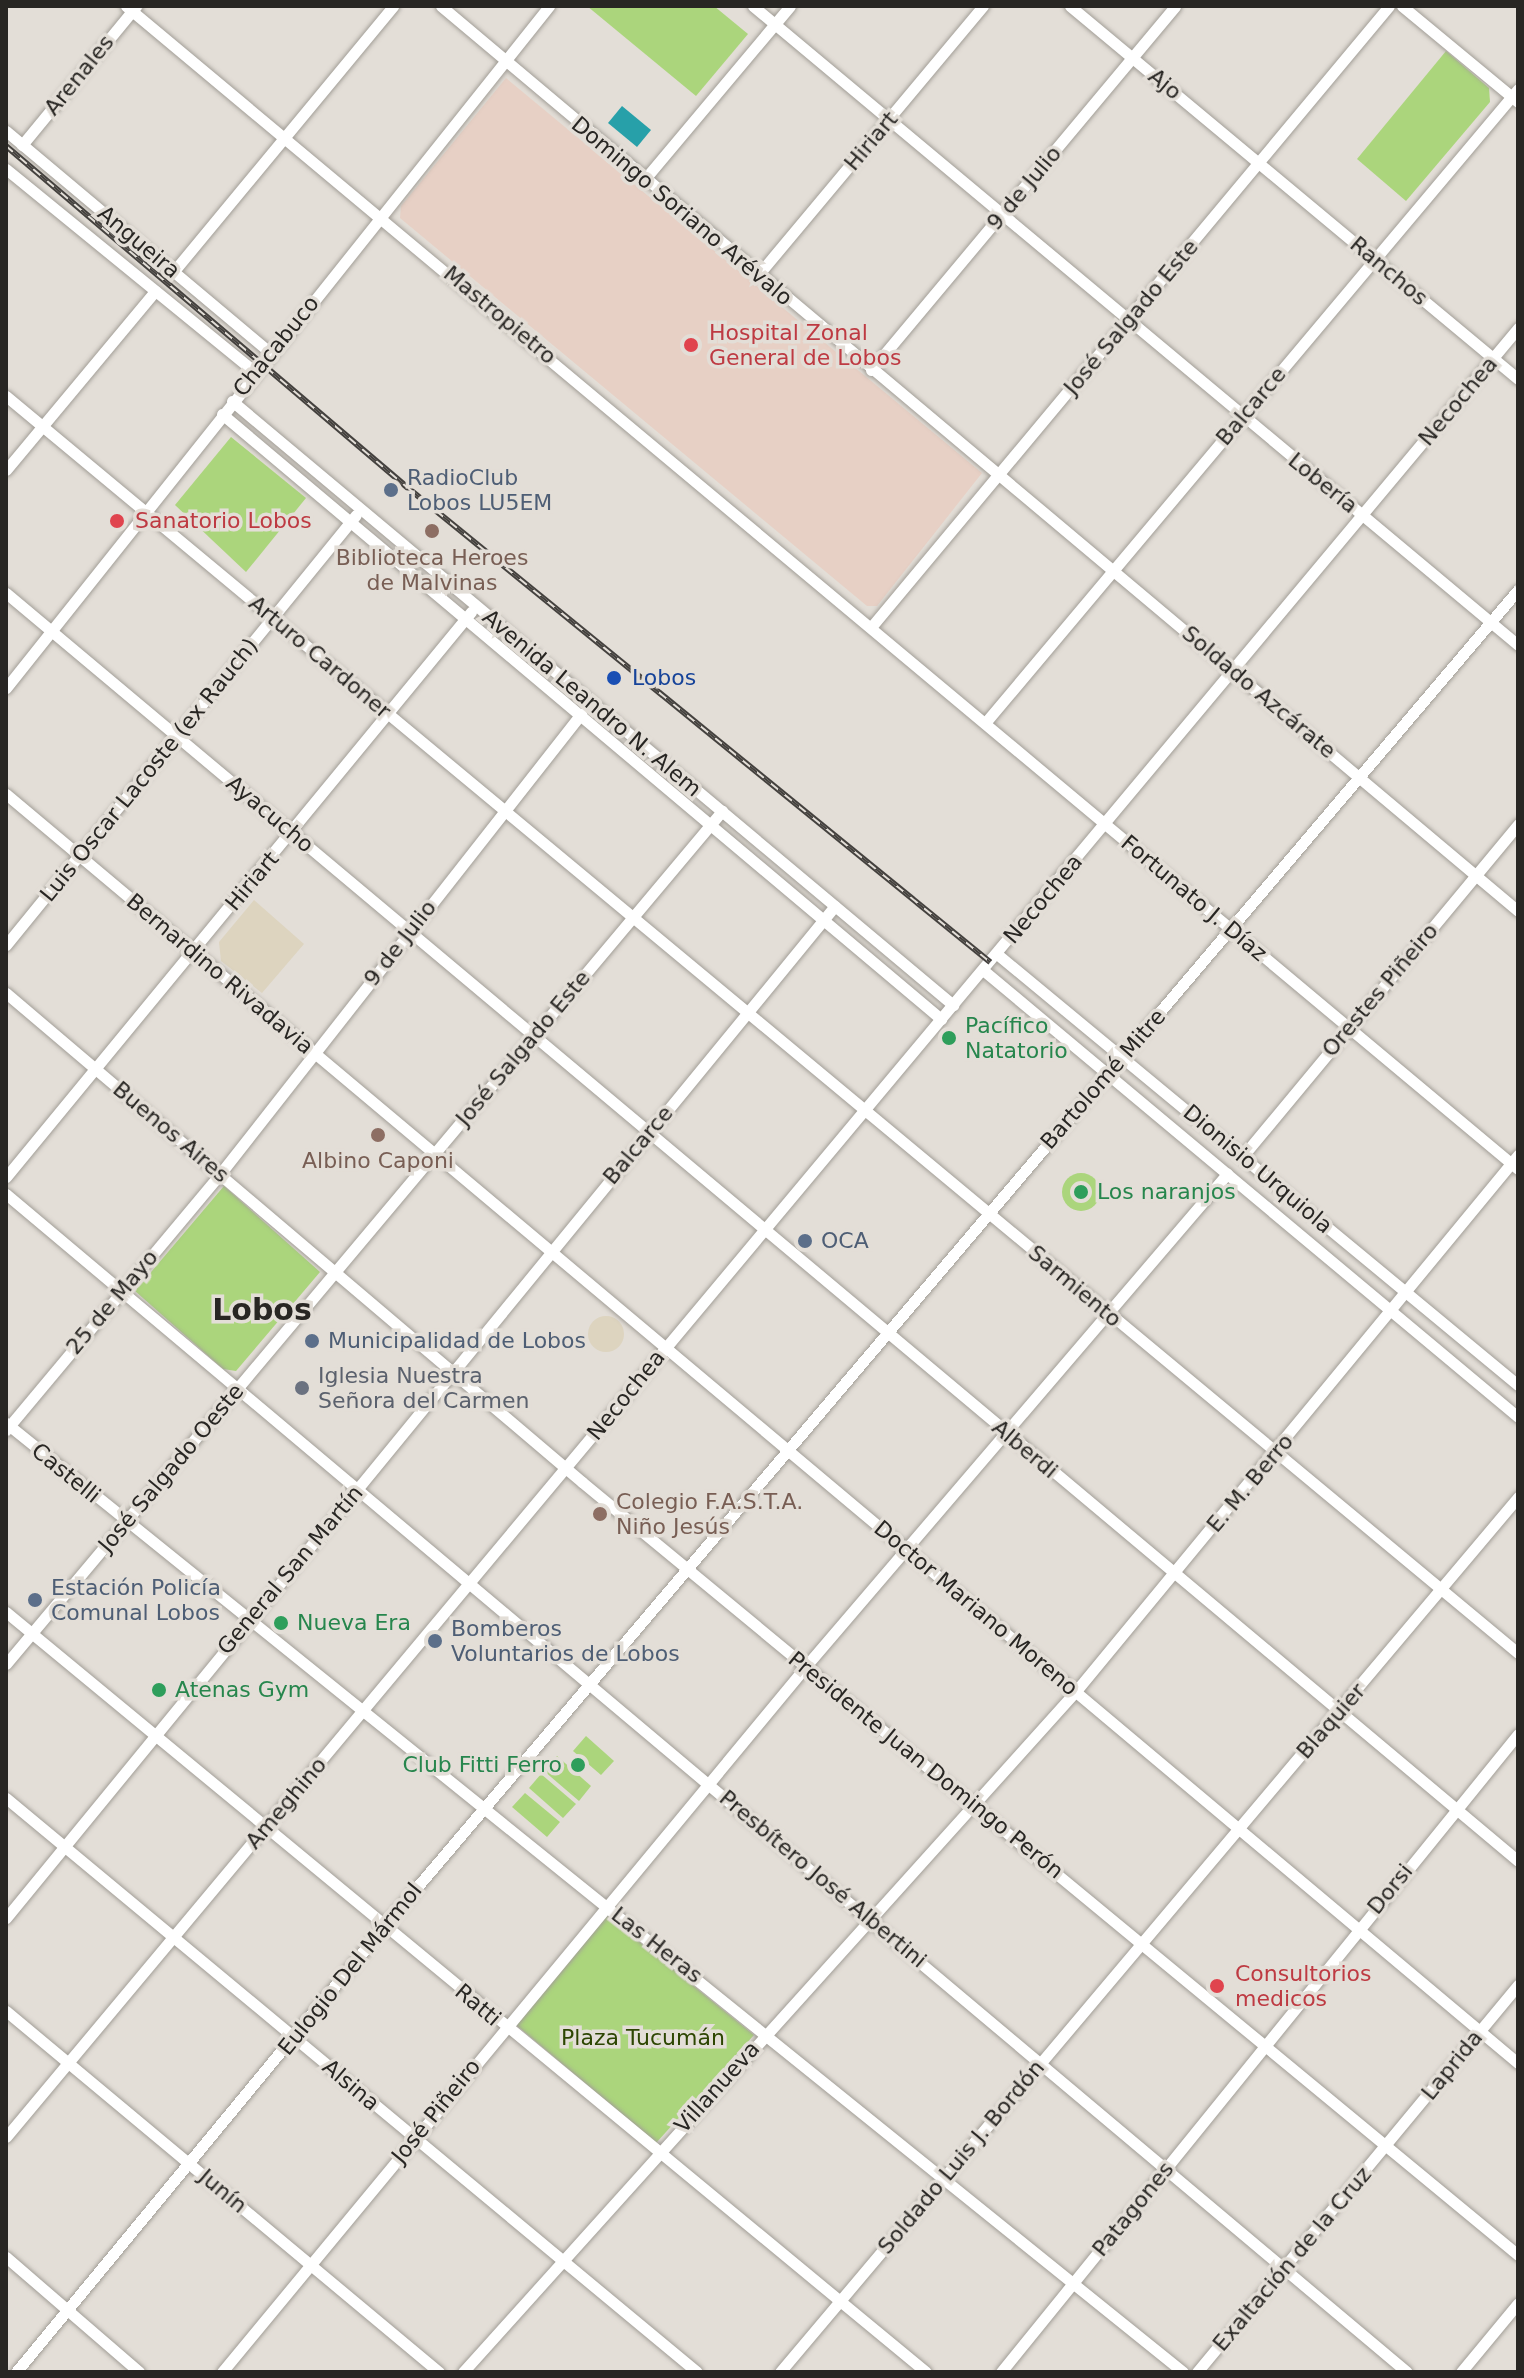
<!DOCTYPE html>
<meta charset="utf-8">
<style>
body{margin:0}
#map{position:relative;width:1524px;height:2378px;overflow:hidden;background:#e3ded7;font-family:"DejaVu Sans",sans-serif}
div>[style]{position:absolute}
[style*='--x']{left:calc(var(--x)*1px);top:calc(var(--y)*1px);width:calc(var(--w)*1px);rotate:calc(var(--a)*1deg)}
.education>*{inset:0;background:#ddd4bf}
.round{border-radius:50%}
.medical>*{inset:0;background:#e7d0c5}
.green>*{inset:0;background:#abd57c}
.water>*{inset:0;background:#27a0a9}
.roads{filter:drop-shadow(0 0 2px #a29e97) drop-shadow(0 0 2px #a29e97)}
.minor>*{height:11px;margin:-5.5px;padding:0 5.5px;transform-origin:5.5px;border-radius:5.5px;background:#fff}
.rail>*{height:6px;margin-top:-3px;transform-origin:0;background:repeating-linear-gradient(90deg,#e3ded7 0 9px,#44413e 0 18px);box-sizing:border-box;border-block:2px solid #44413e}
.dots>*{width:22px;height:22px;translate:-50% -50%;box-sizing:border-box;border:4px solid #e3ded7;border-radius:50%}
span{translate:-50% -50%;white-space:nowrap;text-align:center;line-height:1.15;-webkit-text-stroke:7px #e3ded7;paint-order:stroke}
.street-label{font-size:22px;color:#282623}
.health-label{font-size:22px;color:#be3a42}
.left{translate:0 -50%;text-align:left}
.service-label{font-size:22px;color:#4e5e75}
.education-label{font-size:22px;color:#785e54}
.transit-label{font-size:22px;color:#164399}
.leisure-label{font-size:22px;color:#27864d}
.right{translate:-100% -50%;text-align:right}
.worship-label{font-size:22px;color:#5b616d}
.park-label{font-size:22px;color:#2d4602}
.district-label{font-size:30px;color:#282623;font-weight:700}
.frame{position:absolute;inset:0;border:8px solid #282623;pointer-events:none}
</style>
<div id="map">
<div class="education">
<div style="clip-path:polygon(254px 900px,304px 944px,262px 993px,221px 961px,219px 942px)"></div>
<div class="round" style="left:588px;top:1316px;width:36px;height:36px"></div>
</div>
<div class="medical">
<div style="clip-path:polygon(506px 78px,982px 473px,877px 606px,867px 606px,400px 218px,401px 206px)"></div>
</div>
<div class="green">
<div style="clip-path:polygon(587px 6px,714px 6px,748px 34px,696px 96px)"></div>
<div style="clip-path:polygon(1446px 51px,1489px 88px,1490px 102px,1406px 201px,1357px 159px)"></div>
<div style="clip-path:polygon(231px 437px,306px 498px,246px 572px,175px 505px)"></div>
<div class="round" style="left:1062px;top:1173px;width:38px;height:38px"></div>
<div style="clip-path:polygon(224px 1186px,320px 1272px,236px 1371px,223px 1369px,135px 1291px)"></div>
<div style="clip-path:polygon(586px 1736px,614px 1761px,601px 1775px,573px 1751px)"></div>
<div style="clip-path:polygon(557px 1756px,591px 1786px,579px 1801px,544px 1771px)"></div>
<div style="clip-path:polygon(541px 1774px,576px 1804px,563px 1818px,529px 1788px)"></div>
<div style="clip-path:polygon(525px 1793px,560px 1822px,547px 1837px,512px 1807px)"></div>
<div style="clip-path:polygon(606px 1915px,754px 2035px,656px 2143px,515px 2024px)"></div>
</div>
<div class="water">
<div style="clip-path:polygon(622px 106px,651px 130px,637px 147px,608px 123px)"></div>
</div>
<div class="roads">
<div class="minor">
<div style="--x:126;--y:6;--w:1814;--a:39.88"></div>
<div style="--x:441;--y:6;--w:1407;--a:40.04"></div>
<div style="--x:753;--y:6;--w:997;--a:39.87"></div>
<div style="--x:1070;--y:6;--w:583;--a:39.78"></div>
<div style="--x:1402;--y:6;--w:151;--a:39.6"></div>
<div style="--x:6;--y:131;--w:346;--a:40"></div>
<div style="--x:22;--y:145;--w:180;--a:-50.6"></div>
<div style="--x:6;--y:169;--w:321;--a:39.2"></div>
<div style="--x:644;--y:180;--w:227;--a:-50"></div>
<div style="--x:174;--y:271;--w:344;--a:-50.4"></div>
<div style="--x:758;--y:275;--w:351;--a:-50.1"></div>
<div style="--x:871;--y:370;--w:474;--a:-50.1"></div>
<div style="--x:6;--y:396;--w:1966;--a:39.74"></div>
<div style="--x:232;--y:401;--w:941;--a:39.95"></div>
<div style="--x:222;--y:414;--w:940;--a:40.08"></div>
<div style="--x:6;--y:470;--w:233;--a:-50.2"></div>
<div style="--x:6;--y:593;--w:1973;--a:39.98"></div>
<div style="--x:872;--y:626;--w:807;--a:-50.18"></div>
<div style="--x:6;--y:688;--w:872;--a:-51.47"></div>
<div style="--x:985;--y:723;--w:828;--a:-49.95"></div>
<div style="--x:6;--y:794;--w:1974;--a:40.01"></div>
<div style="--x:6;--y:945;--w:554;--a:-50.86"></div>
<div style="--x:997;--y:954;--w:676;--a:39.6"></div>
<div style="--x:983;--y:970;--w:697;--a:39.88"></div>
<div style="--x:6;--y:993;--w:756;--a:40.33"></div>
<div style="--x:582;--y:1482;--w:1214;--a:39.55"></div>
<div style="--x:1242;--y:1157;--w:433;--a:-50.3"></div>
<div style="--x:6;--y:1177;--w:732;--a:-50.55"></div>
<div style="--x:6;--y:1194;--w:1830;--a:40.06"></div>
<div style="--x:6;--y:1423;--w:1512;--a:38.88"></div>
<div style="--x:6;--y:1430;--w:334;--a:-50.1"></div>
<div style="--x:220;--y:1174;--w:585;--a:-51.88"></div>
<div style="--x:6;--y:1612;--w:1193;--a:39.56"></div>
<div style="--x:6;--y:1664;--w:1114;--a:-49.99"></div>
<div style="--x:6;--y:1798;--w:898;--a:39.72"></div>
<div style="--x:6;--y:1918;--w:1308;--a:-50.68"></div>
<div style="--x:6;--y:2011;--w:564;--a:39.82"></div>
<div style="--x:6;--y:2137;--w:2358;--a:-50.11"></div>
<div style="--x:6;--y:2257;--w:176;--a:40.8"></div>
<div style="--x:16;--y:2372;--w:578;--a:-50.47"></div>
<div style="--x:384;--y:1926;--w:1752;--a:-49.68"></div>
<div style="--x:222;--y:2372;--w:916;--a:-50.4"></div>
<div style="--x:806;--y:1666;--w:648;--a:-49.45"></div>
<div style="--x:463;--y:2372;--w:916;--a:-48.01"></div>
<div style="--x:1076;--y:1691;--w:695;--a:-50.49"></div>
<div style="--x:780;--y:2372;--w:1145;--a:-49.85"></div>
<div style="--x:1001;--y:2372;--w:821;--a:-50.98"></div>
<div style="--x:1197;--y:2372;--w:503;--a:-50.33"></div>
<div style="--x:1461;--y:2372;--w:89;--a:-50.4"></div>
</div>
</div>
<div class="rail">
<div style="--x:6;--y:146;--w:528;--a:40.39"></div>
<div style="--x:408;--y:488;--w:751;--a:39.16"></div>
</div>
<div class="dots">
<div style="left:691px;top:345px;background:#e0444e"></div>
<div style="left:391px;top:490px;background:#5c6f8a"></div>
<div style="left:117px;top:521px;background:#e0444e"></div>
<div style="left:432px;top:531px;background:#8d6e63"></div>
<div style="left:614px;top:678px;background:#1a4fb4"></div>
<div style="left:949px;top:1038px;background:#2e9e5b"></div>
<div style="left:378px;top:1135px;background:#8d6e63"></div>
<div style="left:1081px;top:1192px;background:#2e9e5b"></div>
<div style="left:805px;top:1241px;background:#5c6f8a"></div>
<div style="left:312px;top:1341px;background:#5c6f8a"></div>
<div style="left:302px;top:1388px;background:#6b7280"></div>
<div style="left:600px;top:1514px;background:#8d6e63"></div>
<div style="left:35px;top:1600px;background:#5c6f8a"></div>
<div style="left:281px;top:1623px;background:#2e9e5b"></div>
<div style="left:435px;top:1641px;background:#5c6f8a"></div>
<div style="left:159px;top:1690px;background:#2e9e5b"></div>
<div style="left:578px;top:1765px;background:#2e9e5b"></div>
<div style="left:1217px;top:1986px;background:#e0444e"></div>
</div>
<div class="street-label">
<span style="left:79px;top:75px;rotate:-51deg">Arenales</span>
<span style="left:1165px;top:84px;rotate:39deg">Ajo</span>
<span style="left:871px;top:141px;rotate:-50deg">Hiriart</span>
<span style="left:1024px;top:188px;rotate:-50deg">9 de Julio</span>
<span style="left:682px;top:211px;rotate:40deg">Domingo Soriano Arévalo</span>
<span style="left:139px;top:242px;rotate:40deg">Angueira</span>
<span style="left:1389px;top:271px;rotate:40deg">Ranchos</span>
<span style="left:500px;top:315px;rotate:40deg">Mastropietro</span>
<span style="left:1131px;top:317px;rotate:-50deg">José Salgado Este</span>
<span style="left:276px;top:346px;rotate:-51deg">Chacabuco</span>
<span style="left:1458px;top:401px;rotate:-50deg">Necochea</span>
<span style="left:1251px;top:406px;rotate:-50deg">Balcarce</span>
<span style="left:1323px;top:483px;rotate:39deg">Lobería</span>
<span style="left:320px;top:657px;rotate:40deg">Arturo Cardoner</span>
<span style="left:1259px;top:692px;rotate:40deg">Soldado Azcárate</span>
<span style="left:592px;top:703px;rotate:40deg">Avenida Leandro N. Alem</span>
<span style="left:149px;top:770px;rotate:-51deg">Luis Oscar Lacoste (ex Rauch)</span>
<span style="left:270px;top:814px;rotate:40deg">Ayacucho</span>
<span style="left:252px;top:881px;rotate:-50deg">Hiriart</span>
<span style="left:1194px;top:898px;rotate:40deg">Fortunato J. Díaz</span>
<span style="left:1043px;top:899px;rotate:-50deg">Necochea</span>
<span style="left:400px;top:943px;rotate:-52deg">9 de Julio</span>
<span style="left:220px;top:974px;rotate:40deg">Bernardino Rivadavia</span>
<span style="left:1380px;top:990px;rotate:-50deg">Orestes Piñeiro</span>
<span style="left:523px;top:1048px;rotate:-50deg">José Salgado Este</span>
<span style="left:1103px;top:1079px;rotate:-49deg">Bartolomé Mitre</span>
<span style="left:171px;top:1132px;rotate:40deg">Buenos Aires</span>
<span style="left:638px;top:1145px;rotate:-50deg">Balcarce</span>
<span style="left:1258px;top:1169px;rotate:40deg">Dionisio Urquiola</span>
<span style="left:1075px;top:1286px;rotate:40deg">Sarmiento</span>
<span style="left:112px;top:1302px;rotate:-50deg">25 de Mayo</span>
<span style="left:626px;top:1395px;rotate:-51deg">Necochea</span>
<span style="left:1025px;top:1449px;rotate:40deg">Alberdi</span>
<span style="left:171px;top:1468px;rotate:-50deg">José Salgado Oeste</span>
<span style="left:66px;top:1473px;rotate:39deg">Castelli</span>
<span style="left:1250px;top:1483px;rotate:-50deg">E. M. Berro</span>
<span style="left:290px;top:1570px;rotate:-50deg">General San Martín</span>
<span style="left:976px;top:1608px;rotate:40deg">Doctor Mariano Moreno</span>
<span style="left:1331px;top:1721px;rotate:-49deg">Blaquier</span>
<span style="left:926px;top:1765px;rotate:39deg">Presidente Juan Domingo Perón</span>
<span style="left:286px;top:1803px;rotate:-50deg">Ameghino</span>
<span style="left:823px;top:1879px;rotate:40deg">Presbítero José Albertini</span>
<span style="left:1390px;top:1889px;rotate:-51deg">Dorsi</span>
<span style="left:657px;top:1945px;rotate:38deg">Las Heras</span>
<span style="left:350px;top:1969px;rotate:-51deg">Eulogio Del Mármol</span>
<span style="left:478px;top:2005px;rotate:40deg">Ratti</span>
<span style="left:1452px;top:2065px;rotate:-51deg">Laprida</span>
<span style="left:351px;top:2085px;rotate:40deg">Alsina</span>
<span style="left:717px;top:2087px;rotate:-48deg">Villanueva</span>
<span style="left:436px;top:2111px;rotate:-51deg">José Piñeiro</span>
<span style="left:961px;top:2157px;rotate:-50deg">Soldado Luis J. Bordón</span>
<span style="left:223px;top:2191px;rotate:40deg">Junín</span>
<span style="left:1133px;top:2209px;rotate:-51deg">Patagones</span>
<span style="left:1292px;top:2259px;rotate:-50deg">Exaltación de la Cruz</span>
</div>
<div class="health-label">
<span class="left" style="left:709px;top:345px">Hospital Zonal<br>General de Lobos</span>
<span class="left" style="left:135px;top:521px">Sanatorio Lobos</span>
<span class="left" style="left:1235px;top:1986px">Consultorios<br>medicos</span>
</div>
<div class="service-label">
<span class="left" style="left:407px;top:490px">RadioClub<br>Lobos LU5EM</span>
<span class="left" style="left:821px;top:1241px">OCA</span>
<span class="left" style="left:328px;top:1341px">Municipalidad de Lobos</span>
<span class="left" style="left:51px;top:1600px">Estación Policía<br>Comunal Lobos</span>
<span class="left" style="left:451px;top:1641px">Bomberos<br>Voluntarios de Lobos</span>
</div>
<div class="education-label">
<span style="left:432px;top:570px">Biblioteca Heroes<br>de Malvinas</span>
<span style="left:378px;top:1161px">Albino Caponi</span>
<span class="left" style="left:616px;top:1514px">Colegio F.A.S.T.A.<br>Niño Jesús</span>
</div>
<div class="transit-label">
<span class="left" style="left:632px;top:678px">Lobos</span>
</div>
<div class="leisure-label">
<span class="left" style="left:965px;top:1038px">Pacífico<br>Natatorio</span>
<span class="left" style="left:1097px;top:1192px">Los naranjos</span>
<span class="left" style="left:297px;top:1623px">Nueva Era</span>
<span class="left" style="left:175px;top:1690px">Atenas Gym</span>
<span class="right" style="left:562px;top:1765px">Club Fitti Ferro</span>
</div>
<div class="worship-label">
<span class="left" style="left:318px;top:1388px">Iglesia Nuestra<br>Señora del Carmen</span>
</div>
<div class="park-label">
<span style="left:643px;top:2038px">Plaza Tucumán</span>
</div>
<div class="district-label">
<span style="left:262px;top:1310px">Lobos</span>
</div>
<div class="frame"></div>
</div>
